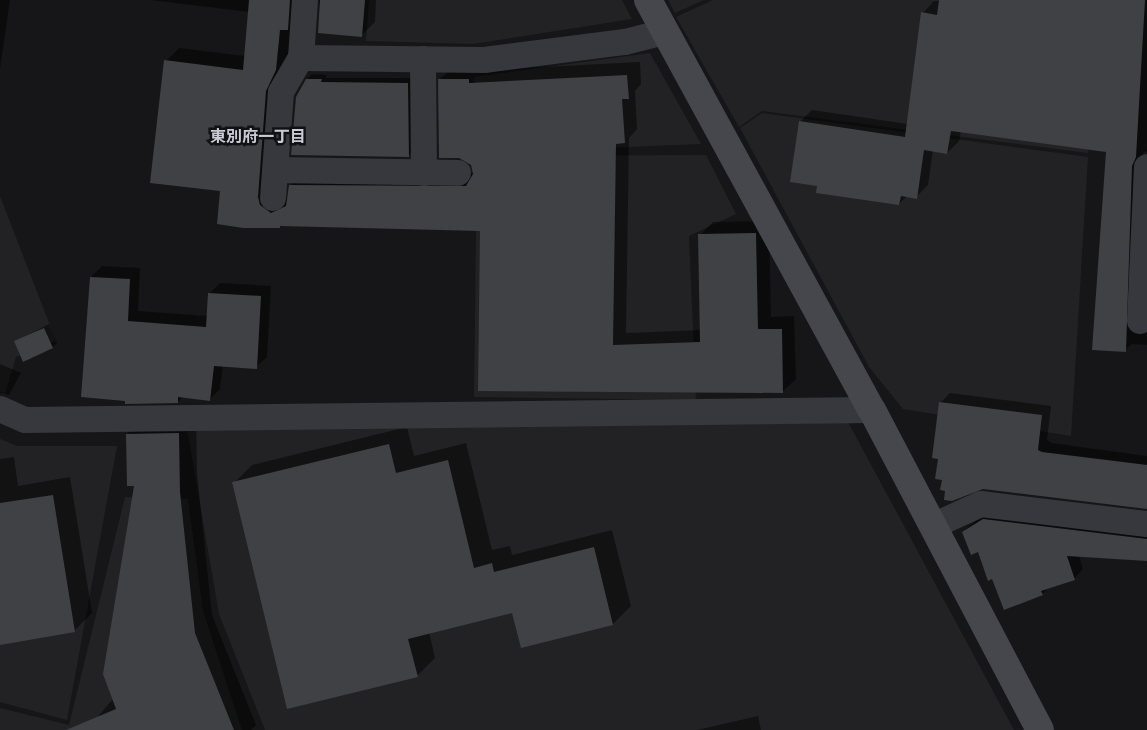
<!DOCTYPE html>
<meta charset="utf-8">
<style>
body{margin:0}
#map{position:relative;width:1147px;height:730px;overflow:hidden;background:#161618;font-family:Commissioner,"Noto Sans JP",sans-serif}
div>[style]{position:absolute}
[style*='--x']{left:calc(var(--x)*1px);top:calc(var(--y)*1px);width:calc(var(--w)*1px);rotate:calc(var(--a)*1deg)}
.built>*{inset:0;background:#222225}
.shadow>*{inset:0;background:#0007}
.building>*{inset:0;background:#404145}
.street>*{height:26px;margin:-13px;padding:0 13px;transform-origin:13px;border-radius:13px;background:#37383d}
.secondary>*{height:28px;margin:-14px;padding:0 14px;transform-origin:14px;border-radius:14px;background:#45474d}
span{translate:-50% -50%;white-space:nowrap;text-align:center;line-height:1.15;-webkit-text-stroke:5px #111113;paint-order:stroke}
.neighbourhood-label{font-size:16px;color:#c9ccd4;font-weight:700}
</style>
<div id="map">
<div class="built">
<div style="clip-path:polygon(369px 0,622px 0,632px 19px,473px 44px,366px 41px)"></div>
<div style="clip-path:polygon(668px 0,704px 0,675px 13px)"></div>
<div style="clip-path:polygon(713px 0,1096px 0,1088px 153px,762px 111px,739px 127px,676px 17px)"></div>
<div style="clip-path:polygon(650px 53px,701px 144px,475px 153px,474px 77px)"></div>
<div style="clip-path:polygon(762px 113px,1088px 157px,1071px 436px,903px 409px,869px 367px,740px 128px)"></div>
<div style="clip-path:polygon(706px 155px,736px 214px,689px 236px,696px 400px,474px 397px,477px 156px)"></div>
<div style="clip-path:polygon(0 196px,56px 341px,16px 357px,5px 394px,0 392px)"></div>
<div style="clip-path:polygon(848px 422px,1014px 730px,265px 730px,219px 614px,187px 429px)"></div>
<div style="clip-path:polygon(0 439px,17px 446px,117px 446px,67px 720px,0 702px)"></div>
<div style="clip-path:polygon(125px 497px,188px 499px,203px 611px,242px 730px,0 730px,0 708px,69px 725px)"></div>
</div>
<div class="shadow">
<div style="clip-path:polygon(0 0,10px 0,0 69px)"></div>
<div style="clip-path:polygon(150px 0,302px 0,277px 197px,286px 200px,290px 186px,303px 173px,474px 173px,439px 80px,453px 67px,482px 70px,640px 62px,641px 84px,635px 91px,637px 129px,629px 138px,626px 333px,701px 330px,700px 235px,713px 222px,769px 221px,771px 317px,794px 316px,796px 379px,782px 392px,479px 390px,482px 230px,282px 224px,280px 227px,221px 190px,166px 61px,179px 48px,246px 56px,249px 12px)"></div>
<div style="clip-path:polygon(319px 0,376px 0,375px 22px,362px 35px,319px 32px)"></div>
<div style="clip-path:polygon(1147px 0,1147px 151px,1143px 153px,1136px 308px,1147px 322px,1147px 345px,1132px 344px,1125px 350px,1107px 151px,961px 131px,959px 141px,947px 153px,933px 150px,928px 185px,916px 197px,907px 196px,899px 204px,819px 185px,800px 122px,812px 110px,908px 124px,923px 13px,934px 1px)"></div>
<div style="clip-path:polygon(312px 74px,326px 75px,326px 78px,412px 78px,413px 151px,408px 156px,307px 79px)"></div>
<div style="clip-path:polygon(102px 266px,140px 268px,138px 311px,208px 316px,210px 293px,220px 283px,271px 286px,267px 357px,256px 367px,223px 365px,220px 389px,209px 400px,183px 397px,178px 402px,91px 277px)"></div>
<div style="clip-path:polygon(49px 324px,57px 343px,53px 347px,15px 342px)"></div>
<div style="clip-path:polygon(0 364px,21px 373px,9px 395px,0 393px)"></div>
<div style="clip-path:polygon(950px 393px,1051px 406px,1047px 440px,1052px 443px,1147px 456px,1147px 508px,983px 488px,947px 490px,939px 458px,940px 403px)"></div>
<div style="clip-path:polygon(196px 416px,197px 473px,212px 615px,256px 725px,251px 730px,70px 730px,95px 720px,113px 699px,136px 485px,127px 434px,144px 417px)"></div>
<div style="clip-path:polygon(407px 427px,414px 456px,466px 443px,492px 550px,510px 546px,512px 555px,612px 530px,631px 606px,613px 624px,522px 646px,513px 612px,429px 632px,435px 658px,417px 676px,234px 483px,252px 465px)"></div>
<div style="clip-path:polygon(14px 457px,18px 486px,70px 477px,92px 613px,74px 631px,0 643px,0 459px)"></div>
<div style="clip-path:polygon(981px 516px,1147px 529px,1147px 560px,1079px 556px,1083px 569px,1074px 579px,1049px 587px,1042px 594px,993px 578px,978px 551px,963px 532px)"></div>
<div style="clip-path:polygon(758px 716px,761px 730px,697px 730px)"></div>
</div>
<div class="building">
<div style="clip-path:polygon(249px 0,290px 0,288px 30px,280px 30px,276px 70px,266px 91px,258px 197px,260px 205px,271px 213px,286px 206px,289px 185px,466px 186px,473px 174px,471px 165px,459px 158px,439px 158px,438px 79px,469px 79px,469px 83px,627px 75px,629px 99px,622px 99px,625px 143px,616px 144px,613px 345px,700px 342px,698px 234px,756px 233px,758px 329px,782px 329px,783px 393px,478px 391px,480px 231px,280px 226px,280px 228px,243px 228px,217px 224px,220px 191px,150px 183px,164px 60px,243px 70px)"></div>
<div style="clip-path:polygon(320px 0,365px 0,362px 37px,318px 33px)"></div>
<div style="clip-path:polygon(939px 0,1145px 0,1136px 157px,1132px 166px,1126px 352px,1092px 350px,1106px 152px,951px 131px,947px 154px,924px 150px,917px 199px,901px 196px,899px 205px,816px 193px,817px 186px,790px 182px,799px 121px,905px 137px,921px 12px,937px 15px)"></div>
<div style="clip-path:polygon(306px 79px,322px 79px,321px 82px,408px 83px,409px 157px,291px 155px,296px 97px)"></div>
<div style="clip-path:polygon(90px 277px,130px 279px,128px 321px,206px 327px,208px 293px,261px 296px,257px 369px,214px 366px,210px 401px,178px 397px,178px 403px,125px 404px,125px 401px,81px 397px)"></div>
<div style="clip-path:polygon(44px 328px,53px 348px,23px 362px,14px 341px)"></div>
<div style="clip-path:polygon(939px 402px,1042px 415px,1038px 450px,1042px 452px,1147px 465px,1147px 509px,983px 489px,952px 501px,944px 500px,945px 491px,940px 490px,942px 480px,935px 479px,938px 459px,932px 458px)"></div>
<div style="clip-path:polygon(179px 433px,180px 492px,195px 633px,234px 730px,66px 730px,116px 709px,103px 674px,134px 486px,127px 486px,126px 434px)"></div>
<div style="clip-path:polygon(389px 444px,396px 473px,448px 460px,474px 568px,492px 563px,494px 572px,594px 547px,613px 625px,521px 648px,512px 613px,408px 639px,418px 677px,287px 709px,232px 482px)"></div>
<div style="clip-path:polygon(53px 495px,75px 632px,0 645px,0 503px)"></div>
<div style="clip-path:polygon(983px 519px,1147px 539px,1147px 561px,1067px 556px,1075px 580px,1041px 591px,1043px 595px,1004px 610px,992px 579px,988px 581px,978px 552px,971px 555px,962px 532px)"></div>
</div>
<div class="street">
<div style="--x:301;--y:58;--w:183;--a:0.6"></div>
<div style="--x:484;--y:60;--w:142;--a:-7.3"></div>
<div style="--x:625;--y:42;--w:40;--a:-14.4"></div>
<div style="--x:423;--y:59;--w:114;--a:89.5"></div>
<div style="--x:275;--y:170;--w:183;--a:0.9"></div>
<div style="--x:273;--y:198;--w:106;--a:-85.7"></div>
<div style="--x:281;--y:92;--w:39;--a:-60"></div>
<div style="--x:301;--y:58;--w:58;--a:-86.1"></div>
<div style="--x:1140;--y:321;--w:154;--a:-87.4"></div>
<div style="--x:0;--y:409;--w:27;--a:24"></div>
<div style="--x:25;--y:420;--w:847;--a:-0.68"></div>
<div style="--x:933;--y:526;--w:53;--a:-24.6"></div>
<div style="--x:981;--y:504;--w:167;--a:6.9"></div>
</div>
<div class="secondary">
<div style="--x:648;--y:0;--w:467;--a:61.4"></div>
<div style="--x:872;--y:410;--w:361;--a:62.3"></div>
</div>
<div class="neighbourhood-label">
<span style="left:258px;top:136px">東別府一丁目</span>
</div>
</div>
